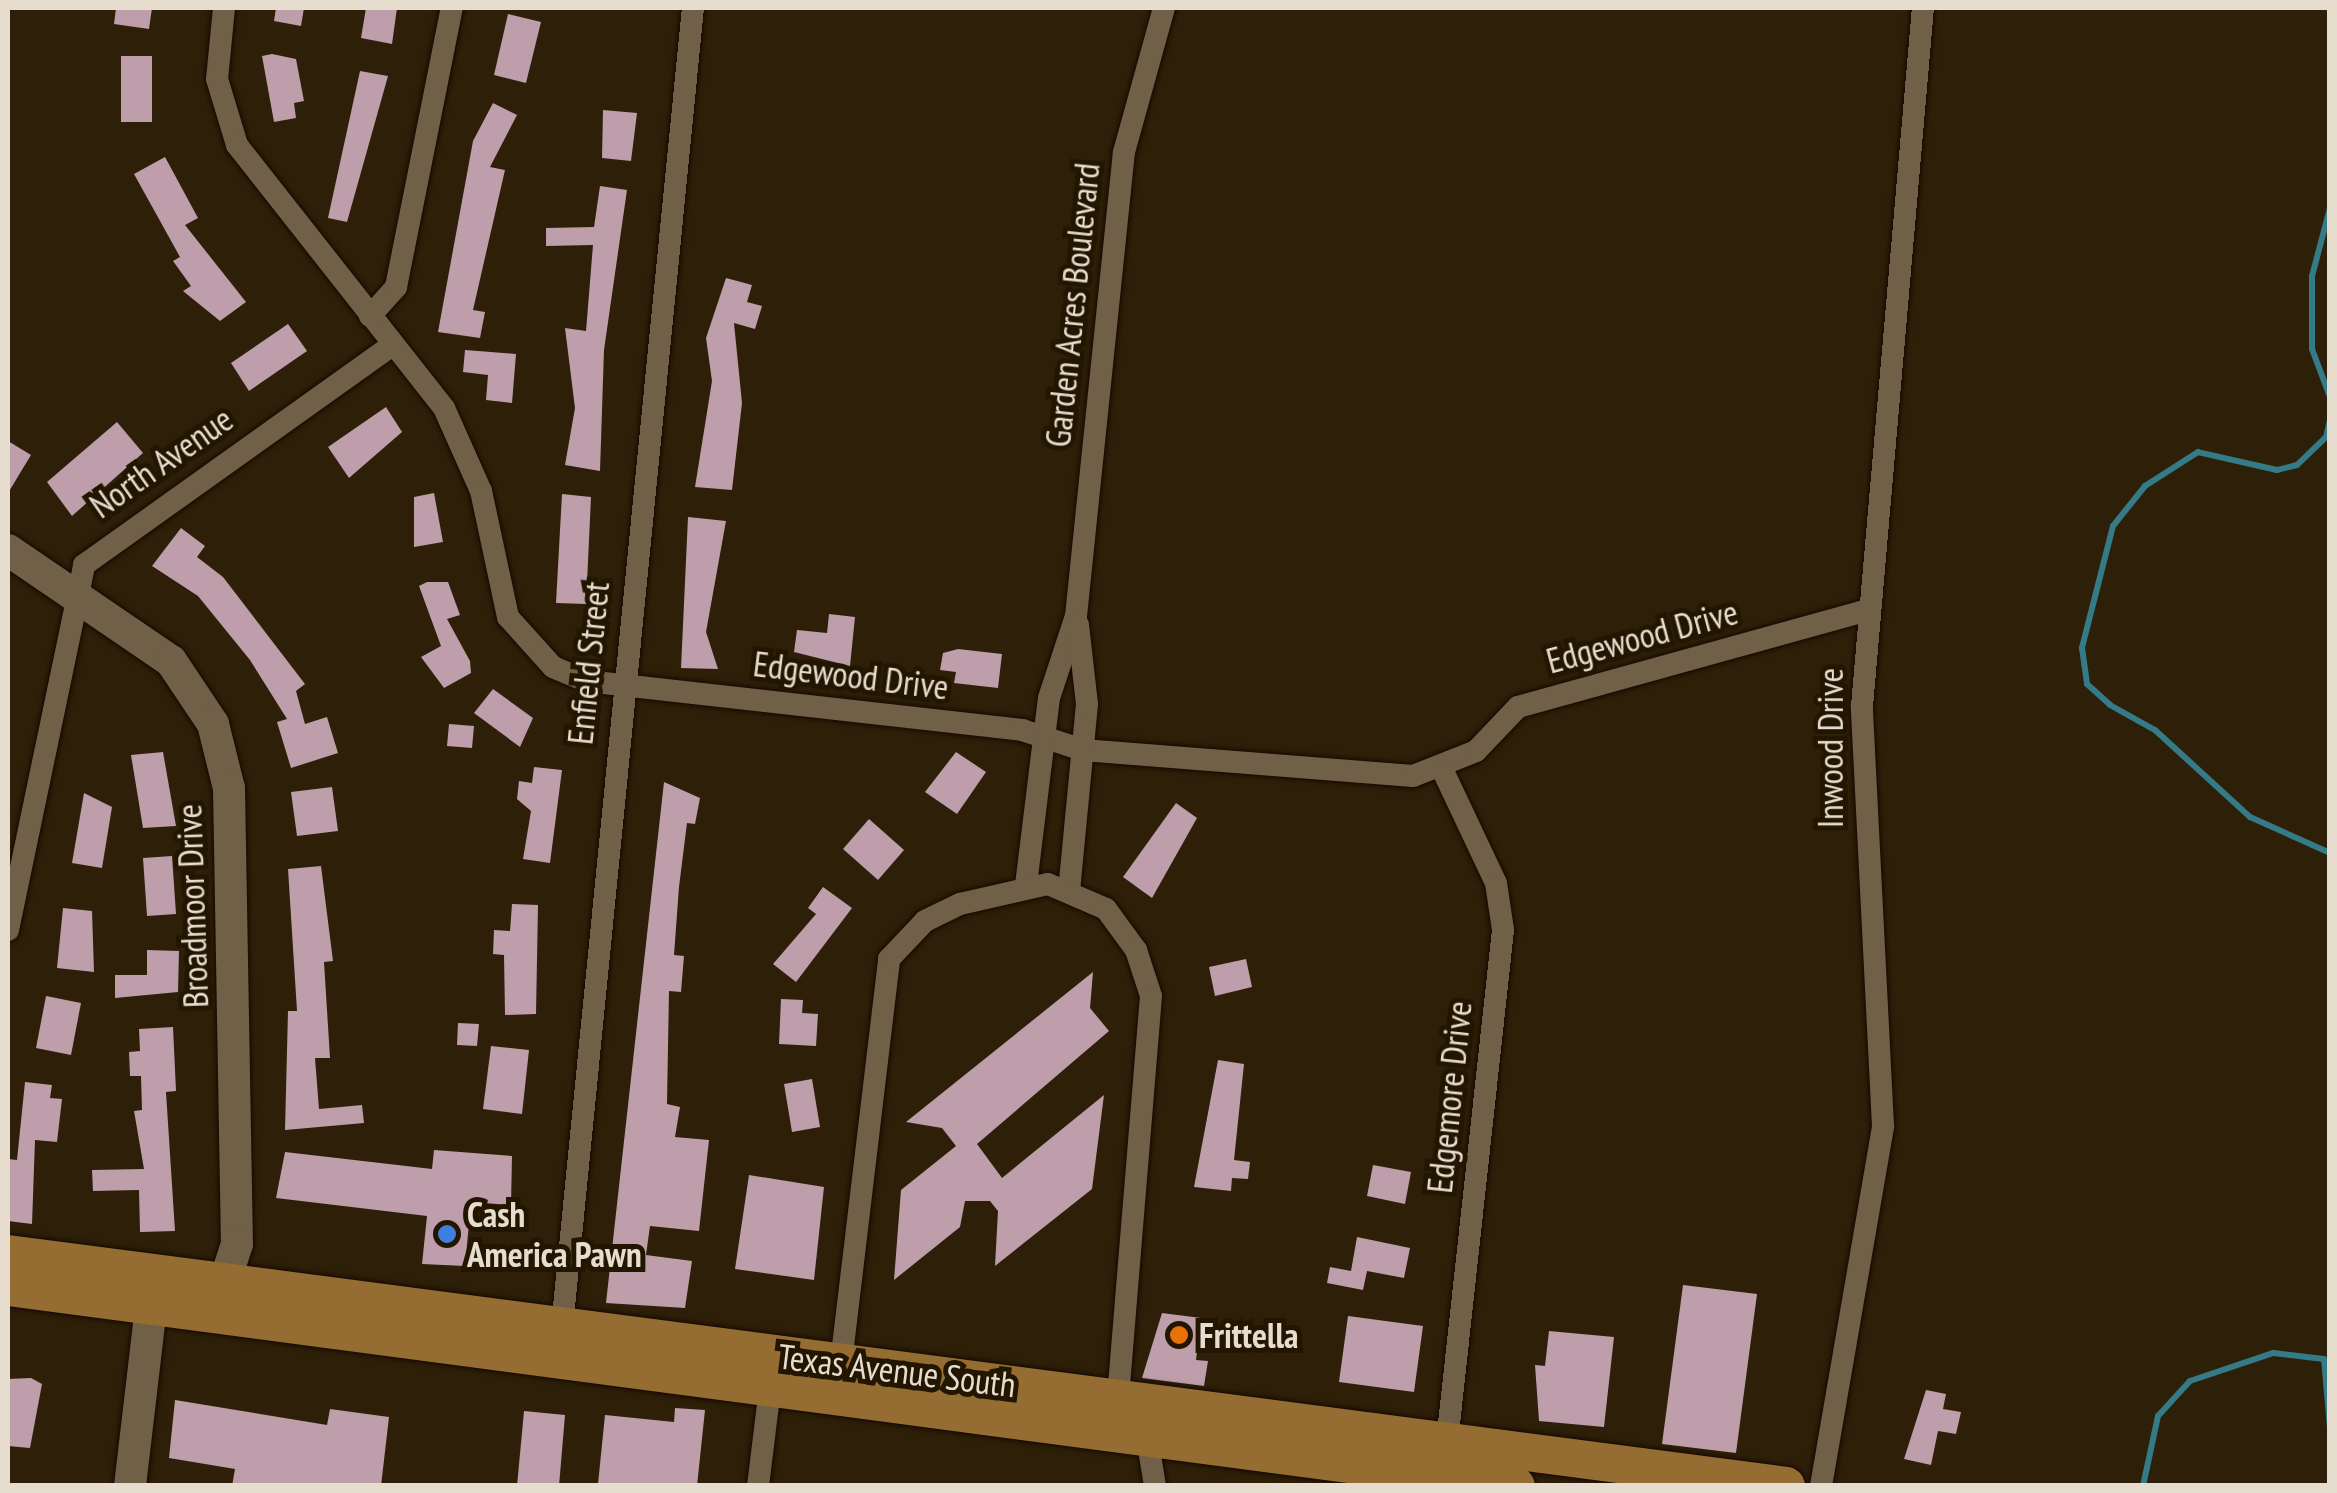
<!DOCTYPE html>
<style>
body{margin:0}
#map{position:relative;width:2337px;height:1493px;overflow:hidden;background:#2d1f08;font-family:"PT Sans Narrow",sans-serif}
div>[style]{position:absolute}
[style*='--x']{left:calc(var(--x)*1px);top:calc(var(--y)*1px);width:calc(var(--w)*1px);rotate:calc(var(--a)*1deg)}
.stream>*{height:6px;margin:-3px;padding:0 3px;transform-origin:3px;border-radius:3px;background:#347a87}
.building>*{inset:0;background:#be9eab}
.roads{filter:drop-shadow(0 0 2px #150900) drop-shadow(0 0 2px #150900)}
.street>*{height:22px;margin:-11px;padding:0 11px;transform-origin:11px;border-radius:11px;background:#706048}
.secondary>*{height:32px;margin:-16px;padding:0 16px;transform-origin:16px;border-radius:16px;background:#706048}
.primary>*{height:38px;margin:-19px;padding:0 19px;transform-origin:19px;border-radius:19px;background:#956d33}
.dots>*{width:28px;height:28px;translate:-50% -50%;box-sizing:border-box;border:5px solid #231601;border-radius:50%}
span{translate:-50% -50%;white-space:nowrap;text-align:center;line-height:1.15;-webkit-text-stroke:10px #231601;paint-order:stroke}
.street-label{font-size:35px;color:#e6ddcf}
.poi-label{font-size:35px;color:#e6ddcf;font-weight:700}
.left{translate:0 -50%;text-align:left}
.frame{position:absolute;inset:0;border:10px solid #e6ddcf;pointer-events:none}
</style>
<div id="map">
<div class="stream">
<div style="--x:2330;--y:208;--w:70;--a:104.8"></div>
<div style="--x:2312;--y:276;--w:73;--a:90"></div>
<div style="--x:2312;--y:349;--w:51;--a:69.4"></div>
<div style="--x:2330;--y:420;--w:17;--a:103"></div>
<div style="--x:2326;--y:437;--w:40;--a:136"></div>
<div style="--x:2297;--y:465;--w:21;--a:166"></div>
<div style="--x:2277;--y:470;--w:81;--a:-167.2"></div>
<div style="--x:2198;--y:452;--w:63;--a:147.3"></div>
<div style="--x:2145;--y:486;--w:51;--a:128.7"></div>
<div style="--x:2113;--y:526;--w:126;--a:104.3"></div>
<div style="--x:2082;--y:648;--w:36;--a:82"></div>
<div style="--x:2087;--y:684;--w:31;--a:42"></div>
<div style="--x:2110;--y:705;--w:51;--a:29.1"></div>
<div style="--x:2155;--y:730;--w:129;--a:42.5"></div>
<div style="--x:2250;--y:817;--w:88;--a:24.2"></div>
<div style="--x:2143;--y:1486;--w:72;--a:-77.9"></div>
<div style="--x:2158;--y:1416;--w:47;--a:-47.6"></div>
<div style="--x:2190;--y:1381;--w:88;--a:-18.6"></div>
<div style="--x:2273;--y:1353;--w:51;--a:6.7"></div>
<div style="--x:2324;--y:1359;--w:69;--a:85"></div>
</div>
<div class="building">
<div style="clip-path:polygon(116px 8px,152px 8px,149px 29px,114px 24px)"></div>
<div style="clip-path:polygon(276px 8px,304px 8px,301px 26px,274px 21px)"></div>
<div style="clip-path:polygon(366px 8px,397px 8px,392px 44px,361px 38px)"></div>
<div style="clip-path:polygon(508px 14px,541px 22px,526px 83px,494px 75px)"></div>
<div style="clip-path:polygon(272px 54px,296px 59px,304px 101px,294px 103px,296px 118px,274px 122px,262px 56px)"></div>
<div style="clip-path:polygon(121px 56px,152px 56px,152px 122px,121px 122px)"></div>
<div style="clip-path:polygon(360px 71px,388px 76px,347px 222px,328px 218px)"></div>
<div style="clip-path:polygon(493px 103px,517px 115px,490px 167px,505px 170px,473px 310px,485px 312px,480px 338px,438px 332px,473px 141px)"></div>
<div style="clip-path:polygon(603px 110px,637px 113px,631px 161px,602px 158px)"></div>
<div style="clip-path:polygon(165px 157px,198px 218px,185px 225px,246px 302px,220px 321px,183px 291px,191px 286px,173px 261px,180px 257px,134px 174px)"></div>
<div style="clip-path:polygon(600px 186px,627px 190px,604px 350px,600px 471px,565px 465px,575px 408px,565px 328px,586px 331px,593px 245px,546px 246px,546px 228px,594px 227px)"></div>
<div style="clip-path:polygon(726px 278px,752px 285px,747px 302px,762px 306px,755px 329px,734px 323px,742px 403px,732px 490px,695px 487px,712px 381px,706px 338px)"></div>
<div style="clip-path:polygon(288px 324px,307px 351px,249px 391px,231px 363px)"></div>
<div style="clip-path:polygon(465px 350px,516px 354px,512px 403px,486px 400px,488px 375px,463px 372px)"></div>
<div style="clip-path:polygon(386px 407px,402px 432px,349px 478px,328px 447px)"></div>
<div style="clip-path:polygon(117px 422px,143px 453px,72px 516px,47px 482px)"></div>
<div style="clip-path:polygon(8px 441px,31px 455px,8px 493px)"></div>
<div style="clip-path:polygon(434px 493px,443px 542px,414px 547px,414px 497px)"></div>
<div style="clip-path:polygon(562px 494px,591px 497px,586px 604px,556px 603px)"></div>
<div style="clip-path:polygon(688px 517px,726px 521px,706px 632px,718px 669px,681px 668px)"></div>
<div style="clip-path:polygon(181px 528px,205px 546px,197px 557px,223px 577px,305px 684px,296px 691px,305px 724px,327px 717px,338px 753px,291px 768px,277px 722px,287px 719px,250px 660px,198px 596px,152px 566px)"></div>
<div style="clip-path:polygon(427px 582px,448px 582px,460px 615px,447px 619px,470px 661px,471px 673px,444px 688px,421px 657px,441px 646px,419px 586px)"></div>
<div style="clip-path:polygon(829px 614px,855px 617px,850px 666px,794px 652px,797px 630px,827px 633px)"></div>
<div style="clip-path:polygon(958px 649px,1002px 654px,998px 688px,954px 683px,956px 672px,940px 670px,943px 653px)"></div>
<div style="clip-path:polygon(493px 689px,533px 718px,520px 747px,474px 713px)"></div>
<div style="clip-path:polygon(449px 724px,474px 726px,472px 748px,447px 746px)"></div>
<div style="clip-path:polygon(163px 752px,176px 826px,143px 828px,131px 755px)"></div>
<div style="clip-path:polygon(956px 752px,986px 772px,957px 814px,925px 792px)"></div>
<div style="clip-path:polygon(534px 767px,562px 770px,550px 863px,523px 859px,531px 811px,517px 799px,519px 781px,532px 783px)"></div>
<div style="clip-path:polygon(664px 782px,700px 798px,695px 824px,687px 823px,679px 887px,674px 955px,684px 956px,681px 992px,669px 991px,667px 1104px,680px 1107px,675px 1137px,709px 1140px,699px 1231px,650px 1226px,646px 1255px,692px 1261px,685px 1308px,606px 1303px)"></div>
<div style="clip-path:polygon(332px 787px,338px 831px,297px 836px,291px 792px)"></div>
<div style="clip-path:polygon(84px 793px,112px 807px,102px 868px,72px 863px)"></div>
<div style="clip-path:polygon(1176px 803px,1197px 818px,1152px 898px,1123px 877px)"></div>
<div style="clip-path:polygon(869px 819px,904px 850px,878px 880px,843px 849px)"></div>
<div style="clip-path:polygon(172px 856px,176px 914px,147px 916px,143px 858px)"></div>
<div style="clip-path:polygon(321px 866px,333px 961px,324px 962px,330px 1058px,315px 1058px,319px 1109px,362px 1105px,364px 1123px,285px 1130px,288px 1011px,297px 1011px,288px 869px)"></div>
<div style="clip-path:polygon(823px 887px,852px 908px,796px 982px,773px 964px,816px 914px,808px 908px)"></div>
<div style="clip-path:polygon(512px 904px,538px 905px,536px 1014px,505px 1015px,504px 955px,493px 954px,494px 930px,510px 931px)"></div>
<div style="clip-path:polygon(63px 908px,92px 911px,94px 972px,57px 968px)"></div>
<div style="clip-path:polygon(147px 950px,179px 951px,178px 992px,115px 998px,115px 975px,147px 975px)"></div>
<div style="clip-path:polygon(1246px 959px,1252px 987px,1215px 996px,1209px 967px)"></div>
<div style="clip-path:polygon(1093px 972px,1090px 1008px,1109px 1031px,977px 1144px,1002px 1178px,1104px 1095px,1092px 1189px,995px 1266px,998px 1211px,990px 1201px,965px 1201px,960px 1227px,894px 1280px,901px 1190px,956px 1146px,942px 1128px,906px 1122px)"></div>
<div style="clip-path:polygon(46px 996px,81px 1003px,71px 1055px,36px 1048px)"></div>
<div style="clip-path:polygon(781px 999px,803px 1000px,802px 1013px,818px 1014px,816px 1046px,779px 1044px)"></div>
<div style="clip-path:polygon(458px 1023px,479px 1024px,477px 1046px,457px 1045px)"></div>
<div style="clip-path:polygon(173px 1027px,176px 1091px,166px 1092px,175px 1231px,140px 1232px,139px 1190px,93px 1191px,92px 1170px,144px 1169px,134px 1111px,142px 1110px,141px 1076px,130px 1076px,129px 1052px,140px 1051px,139px 1029px)"></div>
<div style="clip-path:polygon(491px 1046px,529px 1050px,522px 1114px,483px 1109px)"></div>
<div style="clip-path:polygon(1218px 1060px,1244px 1064px,1234px 1160px,1250px 1162px,1248px 1179px,1232px 1178px,1231px 1191px,1194px 1187px)"></div>
<div style="clip-path:polygon(812px 1079px,820px 1127px,792px 1132px,784px 1084px)"></div>
<div style="clip-path:polygon(25px 1082px,52px 1085px,50px 1098px,62px 1099px,57px 1142px,35px 1140px,32px 1224px,8px 1221px,8px 1159px,17px 1160px)"></div>
<div style="clip-path:polygon(434px 1150px,512px 1156px,511px 1205px,471px 1202px,465px 1266px,422px 1264px,427px 1216px,276px 1198px,285px 1152px,432px 1169px)"></div>
<div style="clip-path:polygon(1373px 1165px,1411px 1172px,1405px 1204px,1367px 1196px)"></div>
<div style="clip-path:polygon(749px 1175px,824px 1187px,814px 1280px,735px 1269px)"></div>
<div style="clip-path:polygon(1357px 1237px,1410px 1248px,1404px 1278px,1367px 1271px,1363px 1290px,1327px 1283px,1330px 1267px,1351px 1271px)"></div>
<div style="clip-path:polygon(1683px 1285px,1757px 1294px,1736px 1453px,1662px 1444px)"></div>
<div style="clip-path:polygon(1162px 1313px,1201px 1318px,1196px 1360px,1208px 1361px,1204px 1386px,1142px 1378px)"></div>
<div style="clip-path:polygon(1348px 1316px,1423px 1326px,1414px 1392px,1339px 1382px)"></div>
<div style="clip-path:polygon(1549px 1331px,1614px 1337px,1604px 1427px,1539px 1421px,1535px 1365px,1545px 1366px)"></div>
<div style="clip-path:polygon(31px 1378px,42px 1384px,30px 1448px,8px 1446px,8px 1379px)"></div>
<div style="clip-path:polygon(1926px 1390px,1946px 1394px,1943px 1409px,1961px 1412px,1956px 1434px,1938px 1431px,1931px 1465px,1904px 1459px)"></div>
<div style="clip-path:polygon(175px 1400px,327px 1425px,330px 1409px,389px 1417px,381px 1486px,232px 1486px,235px 1469px,169px 1458px)"></div>
<div style="clip-path:polygon(675px 1408px,705px 1410px,697px 1486px,598px 1484px,605px 1415px,674px 1422px)"></div>
<div style="clip-path:polygon(524px 1411px,565px 1415px,559px 1486px,517px 1486px)"></div>
</div>
<div class="roads">
<div class="street">
<div style="--x:224;--y:8;--w:71;--a:95.6"></div>
<div style="--x:217;--y:79;--w:69;--a:73.1"></div>
<div style="--x:237;--y:145;--w:335;--a:51.8"></div>
<div style="--x:444;--y:408;--w:91;--a:66"></div>
<div style="--x:481;--y:491;--w:129;--a:77.9"></div>
<div style="--x:508;--y:617;--w:67;--a:48"></div>
<div style="--x:553;--y:667;--w:36;--a:23"></div>
<div style="--x:586;--y:681;--w:439;--a:6.4"></div>
<div style="--x:1022;--y:730;--w:64;--a:18.2"></div>
<div style="--x:1083;--y:750;--w:331;--a:4.5"></div>
<div style="--x:1413;--y:776;--w:68;--a:-21.6"></div>
<div style="--x:1476;--y:751;--w:61;--a:-46.3"></div>
<div style="--x:1518;--y:707;--w:363;--a:-15.5"></div>
<div style="--x:370;--y:316;--w:39;--a:-48"></div>
<div style="--x:396;--y:287;--w:285;--a:-78.7"></div>
<div style="--x:1443;--y:771;--w:124;--a:64.7"></div>
<div style="--x:1496;--y:883;--w:48;--a:81.5"></div>
<div style="--x:1503;--y:930;--w:515;--a:96.24"></div>
<div style="--x:1026;--y:885;--w:188;--a:-83"></div>
<div style="--x:1049;--y:698;--w:86;--a:-71.8"></div>
<div style="--x:1076;--y:616;--w:466;--a:-84.1"></div>
<div style="--x:1124;--y:152;--w:149;--a:-74.5"></div>
<div style="--x:1069;--y:891;--w:188;--a:-84.5"></div>
<div style="--x:1087;--y:704;--w:80;--a:-96.5"></div>
<div style="--x:8;--y:930;--w:373;--a:-78.2"></div>
<div style="--x:84;--y:565;--w:379;--a:-35.5"></div>
<div style="--x:562;--y:1327;--w:1325;--a:-84.33"></div>
<div style="--x:841;--y:1363;--w:407;--a:-83.2"></div>
<div style="--x:889;--y:959;--w:52;--a:-46.5"></div>
<div style="--x:925;--y:921;--w:39;--a:-26"></div>
<div style="--x:960;--y:904;--w:90;--a:-12.8"></div>
<div style="--x:1048;--y:884;--w:63;--a:23.3"></div>
<div style="--x:1106;--y:909;--w:51;--a:53.8"></div>
<div style="--x:1136;--y:950;--w:48;--a:71.9"></div>
<div style="--x:1151;--y:996;--w:404;--a:94.7"></div>
<div style="--x:1147;--y:1437;--w:50;--a:80.7"></div>
<div style="--x:758;--y:1486;--w:99;--a:-83"></div>
<div style="--x:1821;--y:1486;--w:365;--a:-80.2"></div>
<div style="--x:1883;--y:1126;--w:421;--a:-92.9"></div>
<div style="--x:1862;--y:706;--w:701;--a:-85.01"></div>
</div>
<div class="secondary">
<div style="--x:8;--y:550;--w:197;--a:34.3"></div>
<div style="--x:171;--y:661;--w:76;--a:56.3"></div>
<div style="--x:213;--y:724;--w:66;--a:76"></div>
<div style="--x:229;--y:788;--w:456;--a:89"></div>
<div style="--x:237;--y:1244;--w:39;--a:108"></div>
<div style="--x:225;--y:1281;--w:78;--a:160.6"></div>
<div style="--x:151;--y:1307;--w:180;--a:96.7"></div>
</div>
<div class="primary">
<div style="--x:8;--y:1254;--w:1793;--a:7.43"></div>
<div style="--x:8;--y:1287;--w:1521;--a:7.52"></div>
</div>
</div>
<div class="dots">
<div style="left:447px;top:1234px;background:#3f7fe0"></div>
<div style="left:1179px;top:1335px;background:#e8710a"></div>
</div>
<div class="street-label">
<span style="left:1072px;top:305px;rotate:-84deg">Garden Acres Boulevard</span>
<span style="left:161px;top:462px;rotate:-35deg">North Avenue</span>
<span style="left:1642px;top:636px;rotate:-15deg">Edgewood Drive</span>
<span style="left:588px;top:663px;rotate:-84deg">Enfield Street</span>
<span style="left:851px;top:675px;rotate:7deg">Edgewood Drive</span>
<span style="left:1830px;top:748px;rotate:-90deg">Inwood Drive</span>
<span style="left:192px;top:906px;rotate:-92deg">Broadmoor Drive</span>
<span style="left:1449px;top:1097px;rotate:-84deg">Edgemore Drive</span>
<span style="left:897px;top:1370px;rotate:7deg">Texas Avenue South</span>
</div>
<div class="poi-label">
<span class="left" style="left:467px;top:1234px">Cash<br>America Pawn</span>
<span class="left" style="left:1199px;top:1335px">Frittella</span>
</div>
<div class="frame"></div>
</div>
